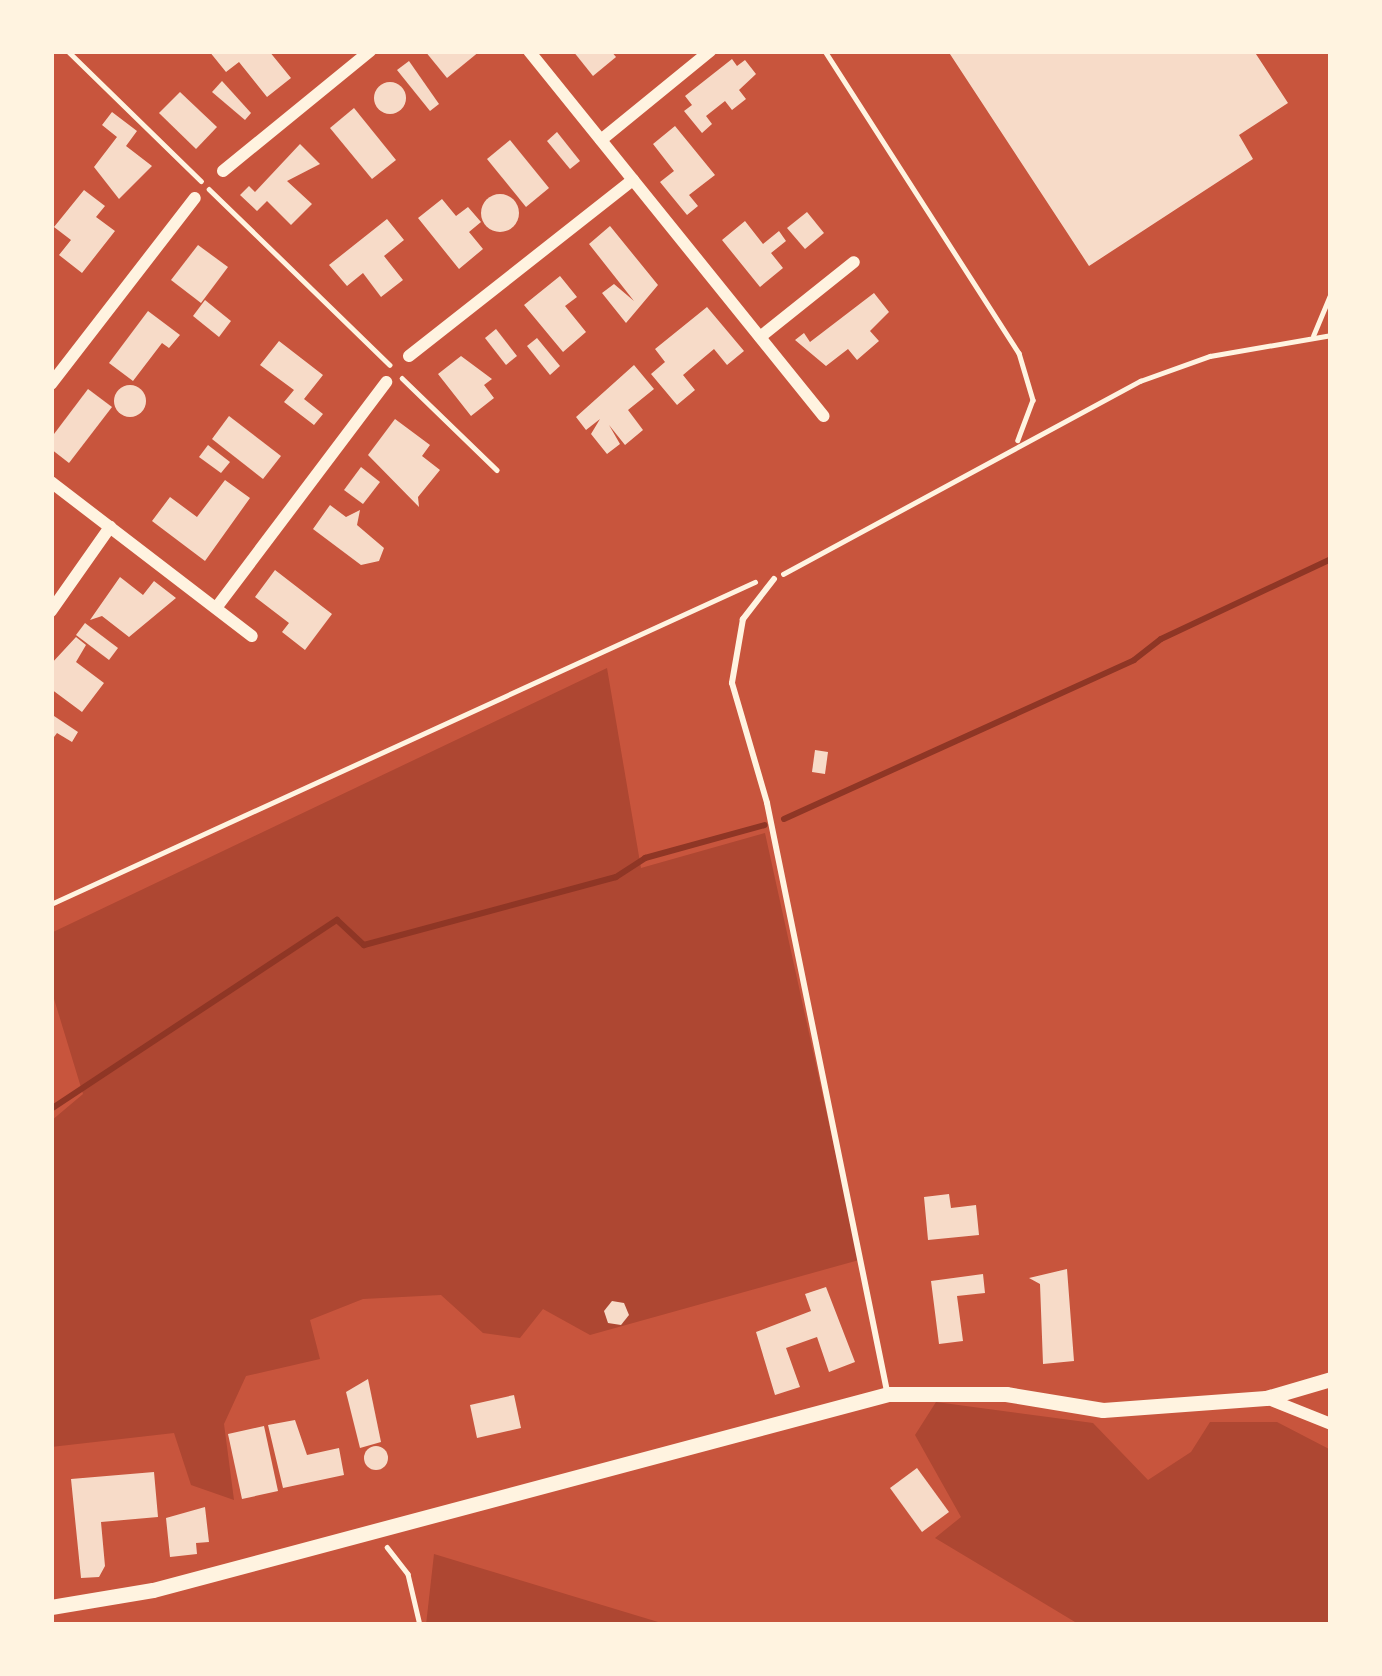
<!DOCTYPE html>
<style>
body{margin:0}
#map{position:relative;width:1382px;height:1676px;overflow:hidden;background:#c8553d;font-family:"Archivo Narrow",sans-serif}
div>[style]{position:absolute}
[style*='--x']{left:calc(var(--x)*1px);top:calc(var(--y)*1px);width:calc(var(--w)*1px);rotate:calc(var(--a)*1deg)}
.green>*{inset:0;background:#ae4732}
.stream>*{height:6px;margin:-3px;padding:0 3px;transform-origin:3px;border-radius:3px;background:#8f3625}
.building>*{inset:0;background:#f7dbc8}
.round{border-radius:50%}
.path>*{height:4.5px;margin:-2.25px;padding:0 2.25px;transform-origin:2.25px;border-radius:2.25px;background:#fff3e0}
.service>*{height:6px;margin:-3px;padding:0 3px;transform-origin:3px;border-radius:3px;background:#fff3e0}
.minor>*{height:12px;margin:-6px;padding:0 6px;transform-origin:6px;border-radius:6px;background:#fff3e0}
.tertiary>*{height:15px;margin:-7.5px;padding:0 7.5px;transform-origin:7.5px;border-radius:7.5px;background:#fff3e0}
span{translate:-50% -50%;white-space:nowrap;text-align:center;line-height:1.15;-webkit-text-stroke:10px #fff3e0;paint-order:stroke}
.frame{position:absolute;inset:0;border:54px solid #fff3e0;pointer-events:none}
</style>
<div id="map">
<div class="green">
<div style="clip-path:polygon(607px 668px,641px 868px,765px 833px,859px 1260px,590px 1335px,543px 1309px,520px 1338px,483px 1333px,441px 1295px,363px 1299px,310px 1320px,320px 1359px,246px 1376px,224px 1424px,234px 1500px,191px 1485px,174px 1433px,51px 1447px,51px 1121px,83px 1094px,51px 989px,51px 933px)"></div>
<div style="clip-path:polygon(936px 1402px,1093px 1423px,1148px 1480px,1191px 1452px,1210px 1422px,1277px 1422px,1331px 1450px,1331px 1625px,1080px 1625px,935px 1538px,961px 1517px,915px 1435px)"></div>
<div style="clip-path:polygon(434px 1554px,668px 1625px,426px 1625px)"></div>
</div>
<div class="stream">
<div style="--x:784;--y:819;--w:384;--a:-24.4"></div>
<div style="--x:1134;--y:660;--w:34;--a:-38"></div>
<div style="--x:1161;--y:639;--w:188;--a:-25.2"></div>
<div style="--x:51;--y:1109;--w:343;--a:-33.5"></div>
<div style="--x:337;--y:920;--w:37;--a:43"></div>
<div style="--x:364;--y:945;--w:261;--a:-15.1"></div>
<div style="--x:616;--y:877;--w:35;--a:-33"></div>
<div style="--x:645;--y:858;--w:124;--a:-15.4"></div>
</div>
<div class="building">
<div style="clip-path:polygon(209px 51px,269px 51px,291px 78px,267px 97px,239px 62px,226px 72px)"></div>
<div style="clip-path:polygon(425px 51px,480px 51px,447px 78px)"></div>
<div style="clip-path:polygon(573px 51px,611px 51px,616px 57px,593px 76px)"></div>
<div style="clip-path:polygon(948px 51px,1254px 51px,1288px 103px,1239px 135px,1253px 159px,1089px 266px)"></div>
<div style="clip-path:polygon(732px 59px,737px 66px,745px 60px,756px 74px,739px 90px,746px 99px,732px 110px,725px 101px,706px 116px,712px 124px,702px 133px,684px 111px,692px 105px,685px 96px)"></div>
<div style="clip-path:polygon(409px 61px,439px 104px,430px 111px,397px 70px)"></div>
<div style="clip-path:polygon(222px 81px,251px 113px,245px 120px,212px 92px)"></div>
<div class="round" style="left:374px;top:82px;width:32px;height:32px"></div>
<div style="clip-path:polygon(180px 92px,217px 127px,196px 149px,159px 113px)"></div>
<div style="clip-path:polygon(354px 108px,396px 160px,372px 179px,330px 128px)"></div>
<div style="clip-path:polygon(112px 112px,137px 131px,126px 146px,152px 166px,119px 199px,94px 167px,117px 137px,102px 125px)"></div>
<div style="clip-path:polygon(675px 126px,715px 175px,689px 195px,698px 206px,687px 215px,660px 182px,674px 171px,653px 144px)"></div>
<div style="clip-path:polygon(557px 132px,580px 161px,570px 169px,547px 141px)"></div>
<div style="clip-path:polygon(510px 140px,549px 188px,526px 207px,487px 159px)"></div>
<div style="clip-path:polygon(300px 144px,320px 164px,287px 181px,312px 204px,291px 225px,267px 201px,257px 211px,240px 195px,249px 186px,255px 192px)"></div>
<div style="clip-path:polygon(84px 190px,105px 206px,96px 217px,115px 231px,82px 273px,59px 255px,71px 240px,54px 227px)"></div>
<div class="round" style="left:481px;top:194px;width:38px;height:38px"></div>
<div style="clip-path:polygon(442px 199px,456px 216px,468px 207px,481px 222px,469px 232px,483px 249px,459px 269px,418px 218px)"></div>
<div style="clip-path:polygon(807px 212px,824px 233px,805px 249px,787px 228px)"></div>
<div style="clip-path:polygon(387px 219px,404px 240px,384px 256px,403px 280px,381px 297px,363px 273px,347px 286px,329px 265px)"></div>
<div style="clip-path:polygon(745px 221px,763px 244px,779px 231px,786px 241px,771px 253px,783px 268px,760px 287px,722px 240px)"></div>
<div style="clip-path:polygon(610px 226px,658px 285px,626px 323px,602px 293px,614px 284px,634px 301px,589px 244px)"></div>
<div style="clip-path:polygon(198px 245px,228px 267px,201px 303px,171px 280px)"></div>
<div style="clip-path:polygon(560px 276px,577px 297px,565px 306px,586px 332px,563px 352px,524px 305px)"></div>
<div style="clip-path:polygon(874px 293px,889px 312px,870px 331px,879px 341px,857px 360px,848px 349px,826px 366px,795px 340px,804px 333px,810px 342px)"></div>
<div style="clip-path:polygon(205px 300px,231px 321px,219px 337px,193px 316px)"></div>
<div style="clip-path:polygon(707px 307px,744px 351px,727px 365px,714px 349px,683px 375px,695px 390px,677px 405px,651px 374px,665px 362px,655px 349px)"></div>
<div style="clip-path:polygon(148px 311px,180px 335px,169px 348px,162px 343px,133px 381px,109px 363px)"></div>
<div style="clip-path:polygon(496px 329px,517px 356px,506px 365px,485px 338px)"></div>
<div style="clip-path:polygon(537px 338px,560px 366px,550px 375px,527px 346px)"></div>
<div style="clip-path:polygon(279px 341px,323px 375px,304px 399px,323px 414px,314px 425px,284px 402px,294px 390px,260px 365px)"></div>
<div style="clip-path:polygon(461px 356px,492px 379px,484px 385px,494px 398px,471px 416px,438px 374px)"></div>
<div style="clip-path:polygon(634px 365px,654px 389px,628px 410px,643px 430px,625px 445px,609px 425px,620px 444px,607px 454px,591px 434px,600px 419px,586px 430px,576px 417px)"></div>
<div class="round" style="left:114px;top:385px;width:32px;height:32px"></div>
<div style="clip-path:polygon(88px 389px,112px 407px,69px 463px,51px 449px,51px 438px)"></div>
<div style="clip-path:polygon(229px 416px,281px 456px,263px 479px,212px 439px)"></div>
<div style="clip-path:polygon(395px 419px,430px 445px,422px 456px,440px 470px,418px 497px,419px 507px,368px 455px)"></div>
<div style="clip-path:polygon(208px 445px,230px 462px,221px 473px,199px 457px)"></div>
<div style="clip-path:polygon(361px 467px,380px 482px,363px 504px,344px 490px)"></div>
<div style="clip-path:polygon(225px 480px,250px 498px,205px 561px,152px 521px,170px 497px,197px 517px)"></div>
<div style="clip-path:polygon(330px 505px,346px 517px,360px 510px,357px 525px,384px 548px,379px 561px,361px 565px,313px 529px)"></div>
<div style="clip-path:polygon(275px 570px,332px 614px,305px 650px,282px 632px,289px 623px,255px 597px)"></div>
<div style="clip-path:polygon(120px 577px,143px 595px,154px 581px,176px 598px,129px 637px,102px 616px,90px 620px)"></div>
<div style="clip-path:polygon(85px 623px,118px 648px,109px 660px,76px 635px)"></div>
<div style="clip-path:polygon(76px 637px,86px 645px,76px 662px,104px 683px,82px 712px,51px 689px,51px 664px)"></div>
<div style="clip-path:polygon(51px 714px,78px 732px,72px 742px,57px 733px,51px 741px)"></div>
<div style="clip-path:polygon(815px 750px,828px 752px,825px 774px,812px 772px)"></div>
<div style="clip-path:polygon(949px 1194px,951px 1208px,976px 1205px,979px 1235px,928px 1240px,924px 1197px)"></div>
<div style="clip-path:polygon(1067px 1269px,1074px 1361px,1043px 1364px,1040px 1284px,1029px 1278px)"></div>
<div style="clip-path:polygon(983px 1274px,985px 1293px,957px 1296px,963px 1341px,939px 1344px,931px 1281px)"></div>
<div style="clip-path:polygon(826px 1287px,855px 1362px,829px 1372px,817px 1337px,786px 1348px,800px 1387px,775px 1395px,756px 1332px,811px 1311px,805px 1294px)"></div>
<div style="clip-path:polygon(612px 1301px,624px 1303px,629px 1315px,621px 1325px,608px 1323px,604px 1311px)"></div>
<div style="clip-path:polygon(368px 1379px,381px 1442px,360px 1448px,346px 1392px)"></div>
<div style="clip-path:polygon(514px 1395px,521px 1428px,477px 1438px,470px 1405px)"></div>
<div style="clip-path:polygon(295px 1420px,307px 1455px,339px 1448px,344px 1475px,283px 1488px,268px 1425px)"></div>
<div style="clip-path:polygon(264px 1426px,278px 1491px,242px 1499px,228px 1434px)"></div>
<div class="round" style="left:364px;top:1446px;width:24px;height:24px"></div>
<div style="clip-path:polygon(917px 1468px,949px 1512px,922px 1532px,890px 1488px)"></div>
<div style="clip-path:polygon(154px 1472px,158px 1517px,101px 1522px,105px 1566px,99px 1577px,81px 1578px,71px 1479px)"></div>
<div style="clip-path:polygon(205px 1507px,209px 1542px,196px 1543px,197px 1554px,170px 1557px,166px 1518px)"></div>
</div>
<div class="path">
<div style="--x:68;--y:51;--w:186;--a:44.3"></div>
<div style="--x:825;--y:51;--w:359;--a:57.3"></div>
<div style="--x:1019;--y:353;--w:49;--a:73.4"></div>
<div style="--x:1033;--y:400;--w:43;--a:110.6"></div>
<div style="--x:209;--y:189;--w:252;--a:44.2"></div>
<div style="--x:1313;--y:336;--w:47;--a:-67.3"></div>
<div style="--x:402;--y:378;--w:132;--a:44.1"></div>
<div style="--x:783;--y:574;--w:406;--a:-28.4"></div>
<div style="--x:1140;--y:381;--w:74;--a:-19.7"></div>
<div style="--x:1210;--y:356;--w:123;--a:-9.8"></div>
<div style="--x:51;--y:904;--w:774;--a:-24.58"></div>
<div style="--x:387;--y:1547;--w:34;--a:52"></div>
<div style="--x:408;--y:1574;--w:52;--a:76.8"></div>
</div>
<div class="service">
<div style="--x:774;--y:579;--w:51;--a:127.8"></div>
<div style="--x:743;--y:619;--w:65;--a:99.8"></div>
<div style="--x:732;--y:683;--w:125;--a:73.7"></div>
<div style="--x:767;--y:803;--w:600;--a:78.47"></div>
</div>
<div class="minor">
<div style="--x:529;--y:51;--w:469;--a:51.1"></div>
<div style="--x:601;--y:140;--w:141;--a:-39.2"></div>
<div style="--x:223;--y:171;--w:190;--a:-39.2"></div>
<div style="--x:760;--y:337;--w:120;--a:-38.6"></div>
<div style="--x:409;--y:356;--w:285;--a:-38.2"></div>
<div style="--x:51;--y:384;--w:235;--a:-52.3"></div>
<div style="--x:51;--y:482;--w:253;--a:37.5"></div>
<div style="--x:216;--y:608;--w:283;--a:-53"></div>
<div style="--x:51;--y:611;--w:103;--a:-54.9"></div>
<div style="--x:1266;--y:1398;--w:70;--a:21.8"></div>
</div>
<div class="tertiary">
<div style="--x:51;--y:1607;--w:103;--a:-9.5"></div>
<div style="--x:153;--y:1590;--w:761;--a:-14.93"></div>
<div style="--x:888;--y:1394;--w:118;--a:0"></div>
<div style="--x:1006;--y:1394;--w:98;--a:9.4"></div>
<div style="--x:1103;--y:1410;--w:163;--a:-4.2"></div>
<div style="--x:1266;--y:1398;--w:68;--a:-16.3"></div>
</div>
<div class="frame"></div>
</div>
